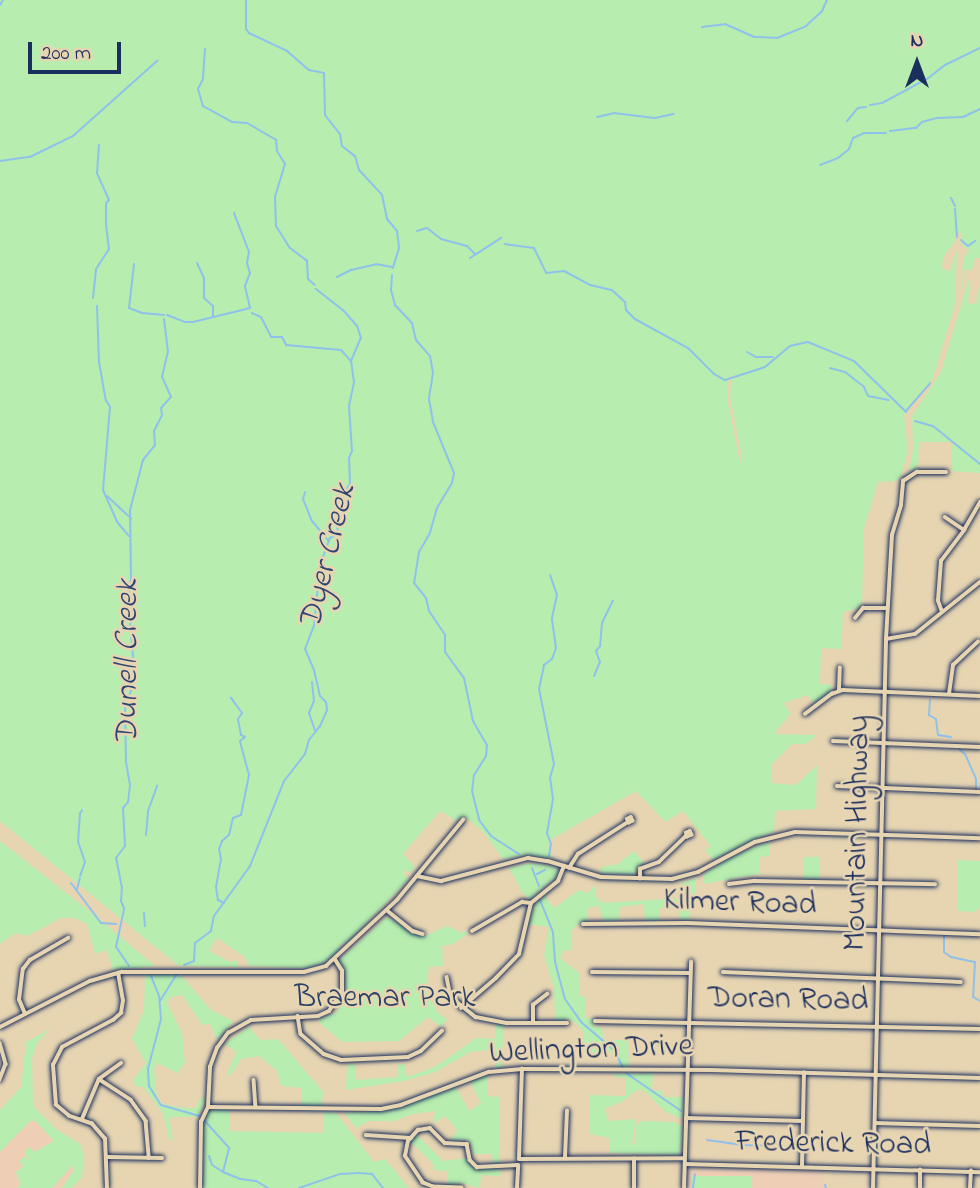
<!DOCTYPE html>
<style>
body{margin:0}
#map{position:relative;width:980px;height:1188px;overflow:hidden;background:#e7d5b2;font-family:"Indie Flower",sans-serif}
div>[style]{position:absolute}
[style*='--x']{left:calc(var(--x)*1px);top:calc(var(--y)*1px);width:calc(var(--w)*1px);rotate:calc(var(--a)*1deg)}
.built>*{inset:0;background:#eecfb6}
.green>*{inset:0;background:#b7edaf}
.stream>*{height:2px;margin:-1px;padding:0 1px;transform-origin:1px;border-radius:1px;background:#8fc1eb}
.roads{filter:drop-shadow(0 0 2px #1b2f5e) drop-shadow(0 0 2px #1b2f5e)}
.minor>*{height:3.5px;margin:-1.75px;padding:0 1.75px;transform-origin:1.75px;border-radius:1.75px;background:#e7d5b2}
span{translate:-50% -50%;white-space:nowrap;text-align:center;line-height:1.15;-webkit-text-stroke:5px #e7d5b2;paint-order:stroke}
.street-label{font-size:32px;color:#1b2f5e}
.park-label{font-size:32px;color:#2b4266}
.water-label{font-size:33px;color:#2c4573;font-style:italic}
.north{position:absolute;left:882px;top:28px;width:70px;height:70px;-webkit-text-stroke:5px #e7d5b2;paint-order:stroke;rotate:0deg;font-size:19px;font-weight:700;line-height:28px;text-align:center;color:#1b2f5e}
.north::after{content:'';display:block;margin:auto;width:24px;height:32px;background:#1b2f5e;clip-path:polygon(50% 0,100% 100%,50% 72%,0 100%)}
.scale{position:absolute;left:28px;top:42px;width:93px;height:32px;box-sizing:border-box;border:4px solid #1b2f5e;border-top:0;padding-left:9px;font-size:21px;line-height:24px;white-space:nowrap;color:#1b2f5e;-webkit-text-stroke:5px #e7d5b2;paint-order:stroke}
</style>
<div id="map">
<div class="built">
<div style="clip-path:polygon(34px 1118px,75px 1156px,77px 1168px,57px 1188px,0 1188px,0 1151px)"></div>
<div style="clip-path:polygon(686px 1169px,824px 1170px,824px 1188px,686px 1188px)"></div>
</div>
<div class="green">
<div style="clip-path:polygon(evenodd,0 0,980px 0,980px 258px,975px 258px,972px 270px,965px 270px,962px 292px,963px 259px,969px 250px,961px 244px,961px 233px,956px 233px,955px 241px,943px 257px,942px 268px,950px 272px,957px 249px,955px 305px,933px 378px,904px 415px,908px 451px,901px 475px,897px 481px,878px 482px,864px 528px,862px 603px,856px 609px,843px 612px,841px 649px,821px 648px,820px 684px,831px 685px,832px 691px,815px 704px,808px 695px,783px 703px,791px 713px,774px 734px,817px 735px,806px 744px,792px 744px,772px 764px,771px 783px,796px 785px,817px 765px,816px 809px,775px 811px,774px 831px,713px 860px,705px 850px,711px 846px,683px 811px,665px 822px,636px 791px,550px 840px,548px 847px,553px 859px,525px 855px,503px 859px,483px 832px,467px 818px,461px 817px,457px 821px,440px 811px,403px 854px,415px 867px,410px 873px,406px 870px,403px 872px,408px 880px,348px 942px,340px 944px,341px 949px,331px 957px,322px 964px,305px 968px,249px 966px,245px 957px,217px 938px,209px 951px,230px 962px,238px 960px,237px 967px,179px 966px,0 821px,0 0,729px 375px,732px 376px,730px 396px,742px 457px,740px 463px,727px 397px,729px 375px)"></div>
<div style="clip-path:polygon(970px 275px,968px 303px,976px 304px,980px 281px,980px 473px,951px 471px,951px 442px,919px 442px,918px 467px,909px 471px,913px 449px,912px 416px,941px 372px)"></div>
<div style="clip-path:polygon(0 841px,93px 914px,155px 966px,113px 970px,107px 950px,95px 954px,87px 924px,75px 918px,61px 918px,27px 936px,15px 933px,0 944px)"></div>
<div style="clip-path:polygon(770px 841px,770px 856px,759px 857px,759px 874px,703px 884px,703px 875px,727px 859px)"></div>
<div style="clip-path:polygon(634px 851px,644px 863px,634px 875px,600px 873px,601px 867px,618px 864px)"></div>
<div style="clip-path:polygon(803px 857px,820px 857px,820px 879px,803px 879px)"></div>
<div style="clip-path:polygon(958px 860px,980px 861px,980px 906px,975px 912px,957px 911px)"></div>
<div style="clip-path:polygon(532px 863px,555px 867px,559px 874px,530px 899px,522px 892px,509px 868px)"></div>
<div style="clip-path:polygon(695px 878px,695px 903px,691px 903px,690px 919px,681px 920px,678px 908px,659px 908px,659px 923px,645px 923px,644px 904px,620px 907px,618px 923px,604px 923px,599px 906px,588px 908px,587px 923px,579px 923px,572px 930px,572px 950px,563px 951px,560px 958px,579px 973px,579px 996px,586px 997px,585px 1018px,594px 1019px,594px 1027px,602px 1027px,603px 1040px,628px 1040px,629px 1069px,618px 1069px,618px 1060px,604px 1046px,601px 1046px,601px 1053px,584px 1053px,584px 1033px,577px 1024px,569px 1019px,555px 1022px,554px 989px,544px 955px,549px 927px,527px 924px,534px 905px,545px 896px,554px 908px,579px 890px,588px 893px,595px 885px,596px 897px,603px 903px,681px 898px,682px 883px)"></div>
<div style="clip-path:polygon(387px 917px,422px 937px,447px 926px,458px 931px,457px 933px,466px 931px,467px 934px,453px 944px,442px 946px,443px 966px,429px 967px,426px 990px,438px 1013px,447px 1019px,441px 1027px,428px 1017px,399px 1041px,342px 1042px,320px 1023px,320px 1019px,336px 1013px,343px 1002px,347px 975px,339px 960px)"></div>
<div style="clip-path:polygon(145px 973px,179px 973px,211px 1010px,233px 1021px,217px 1040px,210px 1024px,202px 1025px,182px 995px,171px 997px,167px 1003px,182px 1033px,185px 1063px,177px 1073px,157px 1063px,154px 1069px,157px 1097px,162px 1104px,184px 1108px,196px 1108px,200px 1098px,206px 1098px,198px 1117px,169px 1117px,173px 1140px,169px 1139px,163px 1113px,143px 1087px,135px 1086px,133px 1080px,146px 1063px,132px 1039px,144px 1010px)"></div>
<div style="clip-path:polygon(496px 1024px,503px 1025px,502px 1068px,496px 1068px,496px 1049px,470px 1052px,435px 1072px,404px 1081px,346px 1090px,347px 1064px,356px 1065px,356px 1080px,397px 1077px,397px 1065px,404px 1064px,407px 1077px,435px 1067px,476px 1038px,495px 1039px)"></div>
<div style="clip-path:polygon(249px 1027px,260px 1040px,278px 1039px,324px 1093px,321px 1102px,325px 1108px,302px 1107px,302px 1088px,281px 1086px,277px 1071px,259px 1056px,241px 1059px,230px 1076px,227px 1074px,236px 1052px,225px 1044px)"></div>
<div style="clip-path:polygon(50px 1029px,37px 1043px,32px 1058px,33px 1106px,57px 1130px,80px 1144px,84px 1156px,82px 1177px,71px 1188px,62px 1188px,73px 1172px,73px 1165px,52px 1188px,17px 1188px,21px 1184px,15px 1171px,19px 1171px,23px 1166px,19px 1161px,25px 1156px,30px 1160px,24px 1152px,30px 1147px,34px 1152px,54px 1141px,35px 1121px,30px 1121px,0 1152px,0 1110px,21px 1087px,26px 1042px)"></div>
<div style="clip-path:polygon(653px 1073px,652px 1091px,662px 1090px,663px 1097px,683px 1097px,682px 1119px,666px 1112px,643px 1090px,637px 1090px,622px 1102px,605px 1108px,608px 1121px,636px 1119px,632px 1144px,635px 1145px,636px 1126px,641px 1121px,674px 1122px,682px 1126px,680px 1155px,610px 1153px,610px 1138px,589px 1134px,590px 1095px,625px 1096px,626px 1078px,615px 1077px,613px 1074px)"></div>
<div style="clip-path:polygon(488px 1075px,487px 1096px,500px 1097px,499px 1166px,493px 1166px,492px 1154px,474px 1154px,469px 1140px,450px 1141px,457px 1130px,445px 1116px,433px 1124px,435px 1111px,412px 1114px,394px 1121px,369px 1121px,356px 1128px,344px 1113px,385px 1111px,456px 1087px,469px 1111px,481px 1103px,470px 1082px)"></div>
<div style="clip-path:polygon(209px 1110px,230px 1110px,230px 1131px,323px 1133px,323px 1112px,336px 1113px,374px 1162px,385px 1159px,409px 1188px,203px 1188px,204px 1116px)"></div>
<div style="clip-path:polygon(417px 1135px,443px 1161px,466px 1158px,476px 1168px,501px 1169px,500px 1176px,481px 1175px,480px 1188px,463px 1183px,448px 1185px,447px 1171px,434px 1170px,433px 1164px,411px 1142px)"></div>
<div style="clip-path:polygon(692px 1176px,752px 1176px,752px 1188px,692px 1188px)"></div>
</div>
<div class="stream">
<div style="--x:246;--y:0;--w:29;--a:90"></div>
<div style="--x:246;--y:29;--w:5;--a:53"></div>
<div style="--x:249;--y:33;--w:42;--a:25.3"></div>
<div style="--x:287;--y:51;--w:29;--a:41"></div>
<div style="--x:309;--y:70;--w:15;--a:11"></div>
<div style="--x:324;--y:73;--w:42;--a:88.6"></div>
<div style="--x:325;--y:115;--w:24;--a:52"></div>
<div style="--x:340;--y:134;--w:12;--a:81"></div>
<div style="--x:342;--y:146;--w:16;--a:38"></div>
<div style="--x:355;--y:156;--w:15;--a:74"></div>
<div style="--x:359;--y:170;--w:34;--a:47"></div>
<div style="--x:382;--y:195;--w:25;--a:78"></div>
<div style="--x:387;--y:219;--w:16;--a:50"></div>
<div style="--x:397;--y:231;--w:17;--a:83"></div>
<div style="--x:399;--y:248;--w:21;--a:107"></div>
<div style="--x:0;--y:5;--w:6;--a:-59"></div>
<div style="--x:702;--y:27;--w:23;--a:-7"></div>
<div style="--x:725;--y:24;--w:32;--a:24"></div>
<div style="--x:754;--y:37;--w:23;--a:2"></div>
<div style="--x:777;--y:38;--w:31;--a:-22"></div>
<div style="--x:806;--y:26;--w:22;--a:-43"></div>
<div style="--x:822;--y:11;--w:12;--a:-66"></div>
<div style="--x:205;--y:49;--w:30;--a:94"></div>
<div style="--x:203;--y:79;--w:11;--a:117"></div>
<div style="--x:198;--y:89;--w:18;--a:74"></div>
<div style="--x:203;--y:106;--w:33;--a:29"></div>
<div style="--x:232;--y:122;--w:15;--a:4"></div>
<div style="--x:247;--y:123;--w:34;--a:30"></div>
<div style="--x:276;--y:140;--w:11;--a:85"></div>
<div style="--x:277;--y:151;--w:15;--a:58"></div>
<div style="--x:285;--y:164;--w:34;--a:107"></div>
<div style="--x:275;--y:197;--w:29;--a:88"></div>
<div style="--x:276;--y:226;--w:26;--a:58"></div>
<div style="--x:290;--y:248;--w:21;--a:37"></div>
<div style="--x:307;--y:261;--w:18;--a:87"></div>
<div style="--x:308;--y:279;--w:9;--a:41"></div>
<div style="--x:870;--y:105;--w:12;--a:-9"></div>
<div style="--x:882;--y:103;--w:51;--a:-28.1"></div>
<div style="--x:927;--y:79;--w:23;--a:-38"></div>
<div style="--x:945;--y:65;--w:39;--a:-26"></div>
<div style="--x:597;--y:117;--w:17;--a:-13"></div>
<div style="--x:614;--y:113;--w:41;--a:7"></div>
<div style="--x:655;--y:118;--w:19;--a:-12"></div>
<div style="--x:847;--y:121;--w:17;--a:-50"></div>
<div style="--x:858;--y:108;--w:8;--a:-7"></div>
<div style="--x:890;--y:131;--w:26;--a:-7"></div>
<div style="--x:916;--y:128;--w:8;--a:-45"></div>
<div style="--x:922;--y:122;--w:16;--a:-15"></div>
<div style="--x:937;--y:118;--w:26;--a:-2"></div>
<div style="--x:963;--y:117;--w:19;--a:-25"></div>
<div style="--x:0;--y:161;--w:30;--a:-8"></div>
<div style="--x:30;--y:157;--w:48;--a:-26"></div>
<div style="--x:73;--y:136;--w:113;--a:-41.8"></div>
<div style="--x:820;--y:165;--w:19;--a:-21"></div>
<div style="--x:838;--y:158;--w:14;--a:-39"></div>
<div style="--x:849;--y:149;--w:12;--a:-70"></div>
<div style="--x:853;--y:138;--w:12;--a:-24"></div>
<div style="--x:864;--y:133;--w:22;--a:0"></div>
<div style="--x:951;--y:198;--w:9;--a:63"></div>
<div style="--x:955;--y:209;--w:28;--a:86"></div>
<div style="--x:417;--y:231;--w:10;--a:-17"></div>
<div style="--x:427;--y:228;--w:18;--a:38"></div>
<div style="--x:441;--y:239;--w:27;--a:15"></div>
<div style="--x:467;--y:246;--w:11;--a:45"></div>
<div style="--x:961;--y:240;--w:9;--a:41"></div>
<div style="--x:968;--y:246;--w:9;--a:-36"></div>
<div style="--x:505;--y:244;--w:29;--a:8"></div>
<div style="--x:534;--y:248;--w:28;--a:64"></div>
<div style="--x:546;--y:273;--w:18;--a:-6"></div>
<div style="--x:564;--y:271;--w:30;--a:28"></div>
<div style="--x:590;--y:285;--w:23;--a:13"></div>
<div style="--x:612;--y:290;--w:18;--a:43"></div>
<div style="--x:625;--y:302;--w:8;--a:83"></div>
<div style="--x:626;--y:310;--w:13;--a:45"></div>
<div style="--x:635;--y:319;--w:60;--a:28.7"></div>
<div style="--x:688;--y:348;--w:37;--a:45"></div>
<div style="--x:714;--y:374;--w:13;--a:29"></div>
<div style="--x:725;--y:380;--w:42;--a:-18"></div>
<div style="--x:765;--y:367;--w:33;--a:-40"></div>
<div style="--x:790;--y:346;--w:18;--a:-13"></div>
<div style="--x:808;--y:342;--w:50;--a:22.4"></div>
<div style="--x:854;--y:361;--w:73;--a:44.4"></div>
<div style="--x:470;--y:258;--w:37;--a:-33"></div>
<div style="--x:197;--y:263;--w:17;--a:65"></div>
<div style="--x:204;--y:278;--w:20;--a:90"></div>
<div style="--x:204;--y:298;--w:12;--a:42"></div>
<div style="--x:213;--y:306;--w:10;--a:90"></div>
<div style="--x:134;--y:264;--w:44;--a:96.5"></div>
<div style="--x:129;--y:308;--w:14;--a:21"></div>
<div style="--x:142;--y:313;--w:22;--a:5"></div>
<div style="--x:392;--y:275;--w:15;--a:94"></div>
<div style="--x:391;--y:290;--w:16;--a:75"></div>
<div style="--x:395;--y:305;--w:25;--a:47"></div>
<div style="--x:412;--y:323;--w:17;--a:77"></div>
<div style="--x:416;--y:340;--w:21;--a:49"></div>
<div style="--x:430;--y:356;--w:17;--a:80"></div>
<div style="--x:433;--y:373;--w:26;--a:99"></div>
<div style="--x:429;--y:399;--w:23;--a:80"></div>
<div style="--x:433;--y:422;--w:55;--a:67.6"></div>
<div style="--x:454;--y:473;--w:10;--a:101"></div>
<div style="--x:452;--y:483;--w:29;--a:121"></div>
<div style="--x:437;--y:508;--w:26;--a:106"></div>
<div style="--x:430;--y:533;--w:22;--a:120"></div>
<div style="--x:419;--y:552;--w:31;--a:99"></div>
<div style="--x:414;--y:583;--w:19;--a:51"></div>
<div style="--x:426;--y:598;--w:13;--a:77"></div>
<div style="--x:429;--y:611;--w:29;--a:56"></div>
<div style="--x:445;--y:635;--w:17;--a:90"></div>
<div style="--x:445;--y:652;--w:32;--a:54"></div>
<div style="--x:464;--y:678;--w:44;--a:78.2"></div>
<div style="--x:473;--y:721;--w:28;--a:60"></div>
<div style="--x:487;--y:745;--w:11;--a:95"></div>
<div style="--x:486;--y:756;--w:22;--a:122"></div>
<div style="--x:474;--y:775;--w:16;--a:97"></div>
<div style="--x:472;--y:791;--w:30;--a:76"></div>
<div style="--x:479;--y:820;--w:20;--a:53"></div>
<div style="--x:491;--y:836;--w:33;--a:33"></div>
<div style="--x:337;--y:277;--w:16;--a:-27"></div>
<div style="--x:351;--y:270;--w:26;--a:-13"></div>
<div style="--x:376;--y:264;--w:16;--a:11"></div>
<div style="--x:93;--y:298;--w:29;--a:-84"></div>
<div style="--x:96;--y:269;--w:24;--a:-57"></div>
<div style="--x:109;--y:249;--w:24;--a:-97"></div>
<div style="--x:106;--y:225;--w:22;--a:-90"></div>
<div style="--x:106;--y:203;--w:4;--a:-45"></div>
<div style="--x:109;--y:200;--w:30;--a:-114"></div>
<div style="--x:97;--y:173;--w:28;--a:-86"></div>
<div style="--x:97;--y:306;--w:56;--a:88"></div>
<div style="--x:99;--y:362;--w:39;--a:80"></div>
<div style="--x:106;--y:400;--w:8;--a:60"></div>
<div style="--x:110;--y:407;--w:83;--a:94.8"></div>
<div style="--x:103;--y:490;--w:36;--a:66"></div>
<div style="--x:118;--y:523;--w:17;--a:50"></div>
<div style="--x:252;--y:313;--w:10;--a:24"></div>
<div style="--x:261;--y:317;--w:22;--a:63"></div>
<div style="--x:271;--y:337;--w:11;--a:0"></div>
<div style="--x:282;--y:337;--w:9;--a:63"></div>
<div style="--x:286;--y:345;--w:55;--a:5.2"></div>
<div style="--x:341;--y:350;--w:15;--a:48"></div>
<div style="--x:167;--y:315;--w:19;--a:21"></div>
<div style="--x:185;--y:322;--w:8;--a:0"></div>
<div style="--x:193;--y:322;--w:59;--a:-13.8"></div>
<div style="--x:250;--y:308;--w:23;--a:-103"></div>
<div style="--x:245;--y:286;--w:14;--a:-69"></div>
<div style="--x:250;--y:273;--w:10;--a:-107"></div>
<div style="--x:247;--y:263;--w:11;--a:-80"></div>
<div style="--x:249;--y:252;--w:42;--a:-111"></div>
<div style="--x:747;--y:352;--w:10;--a:29"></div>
<div style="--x:756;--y:357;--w:17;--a:0"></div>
<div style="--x:830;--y:368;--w:16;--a:15"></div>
<div style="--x:845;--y:372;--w:24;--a:38"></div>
<div style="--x:864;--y:387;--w:10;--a:66"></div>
<div style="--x:868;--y:396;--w:21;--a:11"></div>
<div style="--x:906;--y:411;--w:37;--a:-49"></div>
<div style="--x:915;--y:421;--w:19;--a:16"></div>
<div style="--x:933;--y:426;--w:60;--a:39"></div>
<div style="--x:305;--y:492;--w:7;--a:106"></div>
<div style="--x:303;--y:499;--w:24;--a:68"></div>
<div style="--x:312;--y:521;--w:26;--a:50"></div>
<div style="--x:107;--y:496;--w:33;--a:43"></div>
<div style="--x:594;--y:676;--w:15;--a:-67"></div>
<div style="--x:600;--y:662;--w:12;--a:-110"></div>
<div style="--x:596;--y:651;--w:6;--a:-51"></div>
<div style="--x:600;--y:646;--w:23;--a:-85"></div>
<div style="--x:602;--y:623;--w:25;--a:-64"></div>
<div style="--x:312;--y:682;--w:19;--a:84"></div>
<div style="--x:314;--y:701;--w:13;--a:113"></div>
<div style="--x:309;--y:713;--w:18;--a:71"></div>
<div style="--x:930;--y:700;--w:15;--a:94"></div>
<div style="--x:929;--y:715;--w:8;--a:30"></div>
<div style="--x:936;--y:719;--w:16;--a:83"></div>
<div style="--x:938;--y:735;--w:13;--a:9"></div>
<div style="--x:959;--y:749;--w:8;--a:40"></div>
<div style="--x:965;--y:754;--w:27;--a:66"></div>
<div style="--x:976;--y:779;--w:11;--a:90"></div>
<div style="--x:81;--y:812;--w:2;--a:-63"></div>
<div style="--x:146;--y:835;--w:24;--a:-85"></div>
<div style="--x:148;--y:811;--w:27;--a:-70"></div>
<div style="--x:549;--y:856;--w:12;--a:-81"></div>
<div style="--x:551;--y:844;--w:12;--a:-110"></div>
<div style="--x:547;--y:833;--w:35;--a:-80"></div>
<div style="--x:553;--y:799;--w:21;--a:-98"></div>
<div style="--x:550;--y:778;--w:15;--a:-74"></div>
<div style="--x:554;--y:764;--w:76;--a:-101.3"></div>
<div style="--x:539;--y:689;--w:25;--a:-78"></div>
<div style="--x:544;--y:665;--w:10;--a:-37"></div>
<div style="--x:552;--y:659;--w:12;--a:-70"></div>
<div style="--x:556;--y:648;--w:30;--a:-98"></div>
<div style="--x:552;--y:618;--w:24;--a:-78"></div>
<div style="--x:557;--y:595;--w:21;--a:-109"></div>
<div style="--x:532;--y:868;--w:19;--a:69"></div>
<div style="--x:537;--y:874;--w:9;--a:-27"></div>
<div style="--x:80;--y:876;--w:15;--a:-70"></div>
<div style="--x:85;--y:862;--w:21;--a:-109"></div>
<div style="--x:78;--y:842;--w:29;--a:-86"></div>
<div style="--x:71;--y:883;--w:50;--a:53.1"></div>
<div style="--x:101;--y:923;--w:15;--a:4"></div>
<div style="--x:77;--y:889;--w:11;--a:-75"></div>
<div style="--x:540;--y:900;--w:35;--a:68"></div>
<div style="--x:553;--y:933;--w:29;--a:86"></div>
<div style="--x:555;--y:962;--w:38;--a:75"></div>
<div style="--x:565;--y:999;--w:28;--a:55"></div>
<div style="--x:581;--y:1022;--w:45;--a:40.5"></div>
<div style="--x:615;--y:1051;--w:19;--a:65"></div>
<div style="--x:224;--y:903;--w:7;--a:-153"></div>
<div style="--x:218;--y:900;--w:13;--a:-99"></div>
<div style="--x:216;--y:887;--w:27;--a:-80"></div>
<div style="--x:221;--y:860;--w:11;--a:-100"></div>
<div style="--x:219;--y:849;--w:9;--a:-69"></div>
<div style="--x:222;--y:841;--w:9;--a:-41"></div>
<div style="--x:229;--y:835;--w:17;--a:-77"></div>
<div style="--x:233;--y:818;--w:9;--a:-21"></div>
<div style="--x:241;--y:815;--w:41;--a:-78.7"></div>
<div style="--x:249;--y:775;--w:35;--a:-105"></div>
<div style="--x:240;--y:741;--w:6;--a:-39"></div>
<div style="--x:245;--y:737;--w:4;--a:-153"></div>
<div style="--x:241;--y:735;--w:16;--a:-101"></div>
<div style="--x:238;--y:719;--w:7;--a:-56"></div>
<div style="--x:242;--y:713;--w:19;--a:-126"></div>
<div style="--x:144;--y:913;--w:13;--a:86"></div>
<div style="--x:944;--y:936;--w:16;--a:90"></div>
<div style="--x:944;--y:952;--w:9;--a:36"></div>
<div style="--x:951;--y:957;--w:25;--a:12"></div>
<div style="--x:975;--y:962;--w:35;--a:93"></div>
<div style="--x:973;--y:997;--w:8;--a:30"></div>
<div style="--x:184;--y:965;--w:11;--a:-22"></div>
<div style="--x:194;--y:961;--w:18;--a:-87"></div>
<div style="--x:195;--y:943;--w:20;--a:-37"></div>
<div style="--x:211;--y:931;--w:15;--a:-79"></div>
<div style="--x:214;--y:916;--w:62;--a:-54.2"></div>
<div style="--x:250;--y:866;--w:92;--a:-68.2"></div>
<div style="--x:284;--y:781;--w:34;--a:-52"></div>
<div style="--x:305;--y:754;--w:15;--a:-74"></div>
<div style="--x:309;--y:740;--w:18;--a:-52"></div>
<div style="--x:320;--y:726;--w:17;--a:-66"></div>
<div style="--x:327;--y:710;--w:8;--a:-97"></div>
<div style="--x:326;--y:702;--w:8;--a:-135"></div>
<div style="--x:320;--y:696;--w:27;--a:-103"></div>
<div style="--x:314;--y:670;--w:23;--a:-113"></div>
<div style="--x:305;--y:649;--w:25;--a:-69"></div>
<div style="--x:314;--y:626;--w:61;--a:-84.4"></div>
<div style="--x:320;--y:565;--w:29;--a:-70"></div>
<div style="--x:330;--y:538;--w:9;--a:-27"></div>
<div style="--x:338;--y:534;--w:12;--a:-95"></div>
<div style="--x:337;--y:522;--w:26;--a:-79"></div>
<div style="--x:342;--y:496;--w:14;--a:-56"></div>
<div style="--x:350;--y:484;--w:26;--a:-92"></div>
<div style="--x:349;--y:458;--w:8;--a:-67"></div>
<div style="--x:352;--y:451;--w:45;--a:-93.8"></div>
<div style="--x:349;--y:406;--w:25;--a:-78"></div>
<div style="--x:354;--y:382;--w:21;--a:-98"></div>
<div style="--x:351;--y:361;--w:25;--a:-67"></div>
<div style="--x:361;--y:338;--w:13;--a:-108"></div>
<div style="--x:357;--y:326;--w:20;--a:-131"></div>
<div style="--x:344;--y:311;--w:36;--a:-142"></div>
<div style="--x:129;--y:966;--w:23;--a:-124"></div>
<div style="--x:116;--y:947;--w:40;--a:-78"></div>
<div style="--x:124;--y:908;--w:8;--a:-113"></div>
<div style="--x:121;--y:901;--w:13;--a:-86"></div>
<div style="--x:122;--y:888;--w:31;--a:-101"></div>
<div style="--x:116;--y:858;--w:15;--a:-53"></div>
<div style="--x:125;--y:846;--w:38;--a:-93"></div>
<div style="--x:123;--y:808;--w:8;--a:-50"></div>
<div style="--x:128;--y:802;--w:17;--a:-83"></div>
<div style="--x:130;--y:785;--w:23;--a:-100"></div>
<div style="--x:126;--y:762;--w:56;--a:-91"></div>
<div style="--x:125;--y:706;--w:28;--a:-69"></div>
<div style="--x:135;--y:680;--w:81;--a:-94.9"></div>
<div style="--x:128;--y:599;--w:20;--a:-81"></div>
<div style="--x:131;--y:579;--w:69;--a:-90.8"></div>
<div style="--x:130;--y:510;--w:52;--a:-75.4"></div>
<div style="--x:143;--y:460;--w:19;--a:-51"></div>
<div style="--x:155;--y:445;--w:14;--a:-94"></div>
<div style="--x:154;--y:431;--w:18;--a:-63"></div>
<div style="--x:162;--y:415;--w:7;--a:-98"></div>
<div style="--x:161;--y:408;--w:15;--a:-48"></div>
<div style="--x:171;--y:397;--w:22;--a:-114"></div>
<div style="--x:162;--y:377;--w:26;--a:-77"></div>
<div style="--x:168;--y:352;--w:33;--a:-97"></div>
<div style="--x:151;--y:976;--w:22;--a:68"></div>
<div style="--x:159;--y:996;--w:23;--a:85"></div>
<div style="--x:161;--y:1019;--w:52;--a:104.6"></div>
<div style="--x:148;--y:1069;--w:17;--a:87"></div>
<div style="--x:149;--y:1086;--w:22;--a:58"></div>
<div style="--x:161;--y:1105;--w:40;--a:16"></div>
<div style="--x:160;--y:1001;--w:31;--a:-58"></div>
<div style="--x:626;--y:1073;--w:67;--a:34.6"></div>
<div style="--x:204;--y:1120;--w:38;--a:48"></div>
<div style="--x:229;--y:1148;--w:25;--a:104"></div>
<div style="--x:223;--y:1172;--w:18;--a:22"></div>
<div style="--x:240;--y:1179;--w:16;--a:7"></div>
<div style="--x:256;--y:1181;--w:14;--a:30"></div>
<div style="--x:707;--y:1140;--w:34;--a:8"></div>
<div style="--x:741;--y:1145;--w:33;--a:2"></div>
<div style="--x:209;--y:1156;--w:9;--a:72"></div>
<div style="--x:212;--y:1165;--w:13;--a:32"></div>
<div style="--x:825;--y:1185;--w:3;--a:72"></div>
<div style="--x:299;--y:1188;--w:43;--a:-18.9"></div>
<div style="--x:340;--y:1174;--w:19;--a:-3"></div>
<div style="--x:359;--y:1173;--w:13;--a:4"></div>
<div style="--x:372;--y:1174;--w:18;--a:52"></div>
<div style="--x:693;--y:1188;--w:14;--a:-82"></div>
</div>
<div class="roads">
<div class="minor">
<div style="--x:945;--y:517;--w:23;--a:34"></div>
<div style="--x:942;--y:612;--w:12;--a:-110"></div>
<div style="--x:938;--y:601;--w:40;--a:-85.7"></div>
<div style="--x:941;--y:561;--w:39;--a:-53"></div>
<div style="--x:964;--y:530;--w:32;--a:-60"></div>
<div style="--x:855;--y:618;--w:13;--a:-51"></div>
<div style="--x:863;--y:608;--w:23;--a:0"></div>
<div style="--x:886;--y:639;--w:29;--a:-10"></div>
<div style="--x:915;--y:634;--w:83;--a:-38.7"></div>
<div style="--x:839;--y:691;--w:23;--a:-88"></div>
<div style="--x:949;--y:694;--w:29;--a:-82"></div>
<div style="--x:953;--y:665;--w:34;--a:-43"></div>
<div style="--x:805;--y:714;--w:34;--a:-37"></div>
<div style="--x:832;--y:694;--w:12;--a:-20"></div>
<div style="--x:843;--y:690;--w:137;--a:2.5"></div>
<div style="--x:833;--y:741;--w:147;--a:2.3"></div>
<div style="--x:837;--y:786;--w:143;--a:2.4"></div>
<div style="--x:631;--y:817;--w:4;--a:63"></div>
<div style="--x:633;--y:821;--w:4;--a:153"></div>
<div style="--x:629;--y:823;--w:4;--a:-117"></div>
<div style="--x:627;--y:819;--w:4;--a:-27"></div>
<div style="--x:690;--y:831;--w:4;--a:63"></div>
<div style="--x:692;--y:835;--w:5;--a:158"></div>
<div style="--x:687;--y:837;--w:4;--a:-104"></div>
<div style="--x:686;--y:833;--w:4;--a:-27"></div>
<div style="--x:569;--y:868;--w:17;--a:-57"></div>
<div style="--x:578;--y:854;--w:59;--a:-32.6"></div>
<div style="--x:417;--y:876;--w:25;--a:12"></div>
<div style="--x:441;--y:881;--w:90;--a:-14.8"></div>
<div style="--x:528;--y:858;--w:20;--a:9"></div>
<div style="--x:548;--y:861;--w:55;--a:16.8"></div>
<div style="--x:601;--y:877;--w:71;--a:1.6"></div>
<div style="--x:672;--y:879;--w:27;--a:-15"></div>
<div style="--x:698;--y:872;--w:64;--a:-27.8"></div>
<div style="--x:755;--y:842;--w:41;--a:-14"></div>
<div style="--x:795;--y:832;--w:185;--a:1.9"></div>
<div style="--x:640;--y:879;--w:10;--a:-90"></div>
<div style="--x:640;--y:869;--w:20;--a:-20"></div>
<div style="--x:659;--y:862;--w:37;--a:-44"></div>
<div style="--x:729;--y:884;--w:26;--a:-7"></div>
<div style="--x:755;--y:881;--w:180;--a:1"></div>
<div style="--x:388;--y:911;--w:32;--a:39"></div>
<div style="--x:413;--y:931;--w:10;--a:17"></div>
<div style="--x:583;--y:924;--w:105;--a:-0.5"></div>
<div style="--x:688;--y:923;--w:292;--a:2.2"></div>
<div style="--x:472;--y:931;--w:58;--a:-30.1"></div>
<div style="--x:522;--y:902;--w:9;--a:6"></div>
<div style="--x:592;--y:972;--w:98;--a:0.6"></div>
<div style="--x:723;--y:972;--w:238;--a:2.4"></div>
<div style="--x:447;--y:977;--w:20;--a:79"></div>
<div style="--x:451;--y:997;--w:32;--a:39"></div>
<div style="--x:476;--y:1017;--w:32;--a:11"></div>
<div style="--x:507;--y:1023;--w:60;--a:0"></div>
<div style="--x:461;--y:1008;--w:46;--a:-40.6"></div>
<div style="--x:496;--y:978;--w:33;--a:-46"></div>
<div style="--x:519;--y:954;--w:52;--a:-76.8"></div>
<div style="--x:531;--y:903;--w:35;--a:-39"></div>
<div style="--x:558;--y:881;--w:16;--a:-68"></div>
<div style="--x:25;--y:1014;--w:15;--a:-113"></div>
<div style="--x:19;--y:1000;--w:31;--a:-83"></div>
<div style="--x:23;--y:969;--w:11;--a:-52"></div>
<div style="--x:30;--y:960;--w:44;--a:-30.1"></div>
<div style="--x:298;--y:1016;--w:18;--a:81"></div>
<div style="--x:301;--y:1034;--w:30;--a:41"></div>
<div style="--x:324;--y:1054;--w:18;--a:19"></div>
<div style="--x:341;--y:1060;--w:67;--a:-2.6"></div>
<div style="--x:408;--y:1057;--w:14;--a:-25"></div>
<div style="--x:421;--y:1051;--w:29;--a:-44"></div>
<div style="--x:595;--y:1021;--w:385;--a:1.2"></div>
<div style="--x:533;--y:1023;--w:18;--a:-90"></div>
<div style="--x:533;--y:1005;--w:18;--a:-38"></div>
<div style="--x:0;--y:1027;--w:101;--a:-27.1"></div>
<div style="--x:90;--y:981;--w:33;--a:-16"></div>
<div style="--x:122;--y:972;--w:182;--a:0"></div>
<div style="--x:304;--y:972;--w:23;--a:-15"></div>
<div style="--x:326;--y:966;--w:97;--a:-42.9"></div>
<div style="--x:397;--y:900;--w:104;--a:-50.5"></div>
<div style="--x:0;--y:1043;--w:22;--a:74"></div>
<div style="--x:6;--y:1064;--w:17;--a:111"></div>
<div style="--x:99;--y:1079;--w:38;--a:33"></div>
<div style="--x:131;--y:1100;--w:26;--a:54"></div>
<div style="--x:146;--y:1121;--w:37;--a:85"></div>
<div style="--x:254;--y:1080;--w:27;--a:86"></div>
<div style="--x:208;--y:1107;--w:173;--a:0.7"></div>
<div style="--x:381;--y:1109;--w:20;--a:-11"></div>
<div style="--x:401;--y:1105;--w:94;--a:-20.6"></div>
<div style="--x:489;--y:1072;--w:33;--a:-5"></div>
<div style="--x:522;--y:1069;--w:189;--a:0.3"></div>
<div style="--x:711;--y:1070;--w:269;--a:1.7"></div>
<div style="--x:686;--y:1118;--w:117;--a:1.5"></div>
<div style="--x:82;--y:1119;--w:43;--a:-67"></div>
<div style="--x:99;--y:1079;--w:27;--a:-36"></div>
<div style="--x:875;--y:1123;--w:105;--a:1.6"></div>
<div style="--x:366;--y:1135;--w:45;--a:3.8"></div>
<div style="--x:108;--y:1157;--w:54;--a:1.1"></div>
<div style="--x:519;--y:1158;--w:89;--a:-88.1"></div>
<div style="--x:565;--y:1158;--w:47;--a:-87.6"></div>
<div style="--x:519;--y:1159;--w:165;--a:-0.3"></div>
<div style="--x:685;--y:1164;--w:295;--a:1.6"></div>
<div style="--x:802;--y:1167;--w:94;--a:-88.8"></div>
<div style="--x:107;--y:1188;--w:49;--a:-92.3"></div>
<div style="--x:105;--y:1139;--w:20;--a:-131"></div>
<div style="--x:92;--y:1124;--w:24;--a:-161"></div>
<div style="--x:69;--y:1116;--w:17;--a:-140"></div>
<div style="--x:56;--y:1105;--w:40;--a:-94.3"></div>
<div style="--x:53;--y:1065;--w:20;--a:-63"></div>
<div style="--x:62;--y:1047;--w:58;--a:-27.9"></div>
<div style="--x:113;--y:1020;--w:11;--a:-41"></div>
<div style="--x:121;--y:1013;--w:12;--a:-81"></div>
<div style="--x:123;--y:1001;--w:28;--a:-100"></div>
<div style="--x:200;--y:1188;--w:66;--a:-89.1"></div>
<div style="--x:201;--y:1122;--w:17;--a:-65"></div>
<div style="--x:208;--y:1107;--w:40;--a:-87.1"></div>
<div style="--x:210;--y:1067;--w:20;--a:-70"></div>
<div style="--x:217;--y:1048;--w:19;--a:-54"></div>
<div style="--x:228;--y:1033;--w:26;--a:-29"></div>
<div style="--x:251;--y:1020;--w:67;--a:-3.4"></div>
<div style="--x:318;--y:1016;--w:12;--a:-24"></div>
<div style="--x:329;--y:1011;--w:22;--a:-54"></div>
<div style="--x:342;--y:993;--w:22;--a:-90"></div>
<div style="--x:342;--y:971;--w:13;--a:-122"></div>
<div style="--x:462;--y:1188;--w:29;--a:-178"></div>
<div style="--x:433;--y:1187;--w:11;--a:-158"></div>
<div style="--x:423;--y:1183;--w:32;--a:-124"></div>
<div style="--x:405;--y:1156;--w:15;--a:-79"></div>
<div style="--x:408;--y:1141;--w:15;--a:-48"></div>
<div style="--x:418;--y:1130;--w:12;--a:-9"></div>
<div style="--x:430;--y:1128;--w:21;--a:45"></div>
<div style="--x:445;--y:1143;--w:22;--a:3"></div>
<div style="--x:467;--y:1144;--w:16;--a:79"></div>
<div style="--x:470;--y:1160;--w:10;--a:45"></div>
<div style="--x:477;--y:1167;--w:41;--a:-2.8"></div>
<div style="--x:517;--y:1188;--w:22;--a:-87"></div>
<div style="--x:634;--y:1188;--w:29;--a:-90"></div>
<div style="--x:684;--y:1188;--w:226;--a:-88.2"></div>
<div style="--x:873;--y:1188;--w:549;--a:-88.64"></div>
<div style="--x:886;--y:639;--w:104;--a:-86.7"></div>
<div style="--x:892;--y:535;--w:31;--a:-73"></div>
<div style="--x:901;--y:505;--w:24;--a:-85"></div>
<div style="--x:903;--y:481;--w:17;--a:-33"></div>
<div style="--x:917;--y:472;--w:29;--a:0"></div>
<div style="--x:920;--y:1188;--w:18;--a:-90"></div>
<div style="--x:970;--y:1188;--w:17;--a:-87"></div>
</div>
</div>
<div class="street-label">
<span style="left:859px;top:833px;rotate:-89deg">Mountain Highway</span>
<span style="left:740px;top:904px;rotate:2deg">Kilmer Road</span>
<span style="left:788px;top:1001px;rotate:1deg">Doran Road</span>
<span style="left:591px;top:1051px;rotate:-2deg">Wellington Drive</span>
<span style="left:833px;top:1145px;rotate:1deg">Frederick Road</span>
</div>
<div class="park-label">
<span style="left:385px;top:999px">Braemar Park</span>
</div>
<div class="water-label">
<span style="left:329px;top:557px;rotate:-76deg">Dyer Creek</span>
<span style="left:129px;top:662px;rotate:-90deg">Dunell Creek</span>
</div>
<div class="north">N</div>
<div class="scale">200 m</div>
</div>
